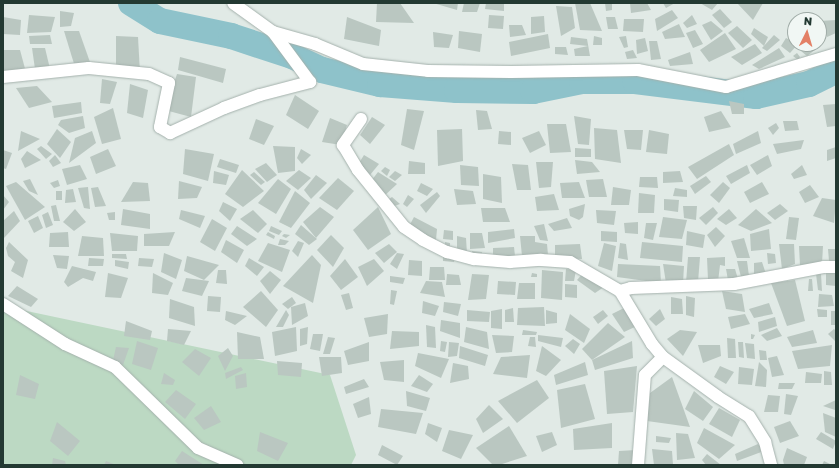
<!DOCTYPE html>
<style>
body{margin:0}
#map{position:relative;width:839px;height:468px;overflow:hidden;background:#e1eae6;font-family:"Golos Text",sans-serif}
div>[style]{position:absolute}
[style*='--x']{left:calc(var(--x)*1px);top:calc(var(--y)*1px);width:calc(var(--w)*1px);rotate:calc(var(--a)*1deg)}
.green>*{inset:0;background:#bcd9c3}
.river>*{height:26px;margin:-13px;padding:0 13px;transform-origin:13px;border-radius:13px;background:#8ec2ca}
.building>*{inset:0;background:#bac7c1}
.roads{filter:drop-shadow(0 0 1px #a4b1ac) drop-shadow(0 0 1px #a4b1ac)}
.street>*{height:12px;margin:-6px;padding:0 6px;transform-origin:6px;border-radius:6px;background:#fff}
span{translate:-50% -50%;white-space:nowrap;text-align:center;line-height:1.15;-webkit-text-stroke:4px #f1f7f4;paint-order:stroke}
.frame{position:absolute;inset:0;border:4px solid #233932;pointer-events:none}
.north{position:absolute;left:787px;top:12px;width:40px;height:40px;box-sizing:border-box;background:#f1f7f4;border:1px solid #9faba6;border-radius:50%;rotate:5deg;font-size:11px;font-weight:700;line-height:16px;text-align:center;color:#233932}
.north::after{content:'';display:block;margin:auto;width:14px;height:18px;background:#e38065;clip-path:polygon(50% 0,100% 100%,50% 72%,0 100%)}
</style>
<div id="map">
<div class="green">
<div style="clip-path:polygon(3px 306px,330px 375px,356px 455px,351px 465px,3px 465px)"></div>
</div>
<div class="river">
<div style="--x:131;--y:3;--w:34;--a:32"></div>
<div style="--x:160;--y:21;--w:73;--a:11.9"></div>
<div style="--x:231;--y:36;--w:64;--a:18.2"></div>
<div style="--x:292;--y:56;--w:33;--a:25"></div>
<div style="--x:322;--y:70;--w:60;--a:13.6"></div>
<div style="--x:380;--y:84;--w:77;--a:4.5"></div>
<div style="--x:457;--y:90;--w:76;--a:0.8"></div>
<div style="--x:533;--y:91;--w:50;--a:-11.5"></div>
<div style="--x:582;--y:81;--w:53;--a:0"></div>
<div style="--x:635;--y:81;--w:122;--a:7.1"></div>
<div style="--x:756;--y:96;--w:54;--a:-12.8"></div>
<div style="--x:809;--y:84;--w:30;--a:-26"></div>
</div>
<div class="building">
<div style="clip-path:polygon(377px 3px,400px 3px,414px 23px,376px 22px)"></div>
<div style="clip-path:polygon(433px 3px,458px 3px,457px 10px)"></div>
<div style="clip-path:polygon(464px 3px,480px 3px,477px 12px,462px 12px)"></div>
<div style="clip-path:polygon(486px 3px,504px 3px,504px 11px,485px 9px)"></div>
<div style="clip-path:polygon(575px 3px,590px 3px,602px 31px,580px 30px)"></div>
<div style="clip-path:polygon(605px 3px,612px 3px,612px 10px,606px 11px)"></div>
<div style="clip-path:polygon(630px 3px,647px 3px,651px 10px,631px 13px)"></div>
<div style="clip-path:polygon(663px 3px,675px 3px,666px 8px)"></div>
<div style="clip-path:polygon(700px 3px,718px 3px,712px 10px)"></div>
<div style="clip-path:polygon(737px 3px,763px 3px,753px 20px)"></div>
<div style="clip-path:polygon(556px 6px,572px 7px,575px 28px,561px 36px)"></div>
<div style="clip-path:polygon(720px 9px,732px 22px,724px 28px,712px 15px)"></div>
<div style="clip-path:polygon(672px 10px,678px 18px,657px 31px,655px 19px)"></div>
<div style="clip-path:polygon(60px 11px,74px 13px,71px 26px,60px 27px)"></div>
<div style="clip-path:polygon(29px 15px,55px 17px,51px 32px,27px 33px)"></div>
<div style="clip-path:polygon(489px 15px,504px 16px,503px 29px,488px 28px)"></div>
<div style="clip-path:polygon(692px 15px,697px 24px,687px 28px,683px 23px)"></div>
<div style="clip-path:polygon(544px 16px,545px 32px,531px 34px,531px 17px)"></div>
<div style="clip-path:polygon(3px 17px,21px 20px,20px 35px,3px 34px)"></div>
<div style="clip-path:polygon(347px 17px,381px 30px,379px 46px,344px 39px)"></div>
<div style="clip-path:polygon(606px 17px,615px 17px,618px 29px,608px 29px)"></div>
<div style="clip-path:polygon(624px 19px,644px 19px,643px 32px,623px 31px)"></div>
<div style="clip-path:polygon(836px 20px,836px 33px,827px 37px,819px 21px)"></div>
<div style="clip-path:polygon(711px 21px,723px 31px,711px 40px,702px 25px)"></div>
<div style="clip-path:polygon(679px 24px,685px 37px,665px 39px,662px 32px)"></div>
<div style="clip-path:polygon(509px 25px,522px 25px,526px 35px,510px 37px)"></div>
<div style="clip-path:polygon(737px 26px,752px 40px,743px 48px,728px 33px)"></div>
<div style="clip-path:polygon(754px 28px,768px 37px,764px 46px,751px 34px)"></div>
<div style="clip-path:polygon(695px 30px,703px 44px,693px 48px,686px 33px)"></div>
<div style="clip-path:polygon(64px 31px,79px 31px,91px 65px,75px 67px)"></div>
<div style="clip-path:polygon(459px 31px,482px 34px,480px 52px,458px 48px)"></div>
<div style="clip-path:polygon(433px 32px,453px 35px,449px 48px,434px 47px)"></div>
<div style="clip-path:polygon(725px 33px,736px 49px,709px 62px,700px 50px)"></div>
<div style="clip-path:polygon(548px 34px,550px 48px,511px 56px,509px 42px)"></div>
<div style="clip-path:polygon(50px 35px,52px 44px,30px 44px,29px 36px)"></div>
<div style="clip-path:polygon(774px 35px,780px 40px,767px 51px,762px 48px)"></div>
<div style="clip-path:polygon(116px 36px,138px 37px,140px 73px,116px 72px)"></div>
<div style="clip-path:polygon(594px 36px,602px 38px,602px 45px,593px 45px)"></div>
<div style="clip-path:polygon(626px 36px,628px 47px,624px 48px,619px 37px)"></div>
<div style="clip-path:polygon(571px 37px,587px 39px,590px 56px,575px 56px,574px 49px,588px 46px,570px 44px)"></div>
<div style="clip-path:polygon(645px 38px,648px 51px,637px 54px,636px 40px)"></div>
<div style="clip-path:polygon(786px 38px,798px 44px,790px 53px,781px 46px)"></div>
<div style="clip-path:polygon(649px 41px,657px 41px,661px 59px,651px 60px)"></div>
<div style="clip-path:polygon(755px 44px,762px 53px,742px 65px,731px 57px)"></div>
<div style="clip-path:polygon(807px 45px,816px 49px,807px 56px,801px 51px)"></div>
<div style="clip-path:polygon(555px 47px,566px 47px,568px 55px,555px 54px)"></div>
<div style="clip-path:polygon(32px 48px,45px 48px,51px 73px,36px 76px)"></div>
<div style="clip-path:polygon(779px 48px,785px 57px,759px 69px,752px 65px)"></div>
<div style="clip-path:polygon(3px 50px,20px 50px,27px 76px,3px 80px)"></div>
<div style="clip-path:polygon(633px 50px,637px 58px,627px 59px,625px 52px)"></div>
<div style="clip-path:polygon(690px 52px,693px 64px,670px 66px,668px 60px)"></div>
<div style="clip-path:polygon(797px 53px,800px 57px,798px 60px,793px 56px)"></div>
<div style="clip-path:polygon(180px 57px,226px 69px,223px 83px,178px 70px)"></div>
<div style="clip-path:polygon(177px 74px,196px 77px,191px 117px,165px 110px)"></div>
<div style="clip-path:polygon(102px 79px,117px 82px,110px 104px,100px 103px)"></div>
<div style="clip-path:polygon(130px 84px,148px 90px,143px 118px,127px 113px)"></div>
<div style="clip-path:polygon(37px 86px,52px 102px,29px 108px,16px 88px)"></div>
<div style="clip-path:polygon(295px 95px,319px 111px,308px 129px,286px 115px)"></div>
<div style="clip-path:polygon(729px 101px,744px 104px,744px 114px,732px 114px)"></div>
<div style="clip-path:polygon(81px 102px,82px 113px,54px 118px,52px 106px)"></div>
<div style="clip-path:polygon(836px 104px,836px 126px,827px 127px,823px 105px)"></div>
<div style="clip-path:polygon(113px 108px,121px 139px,102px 144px,94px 117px)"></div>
<div style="clip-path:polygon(407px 109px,424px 111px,414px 150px,401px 145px)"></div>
<div style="clip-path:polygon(476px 110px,487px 111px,492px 129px,478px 130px)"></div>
<div style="clip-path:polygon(721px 111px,731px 127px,709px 132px,704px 117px)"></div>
<div style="clip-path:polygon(83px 116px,85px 128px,69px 133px,58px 125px,61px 120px)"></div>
<div style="clip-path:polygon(574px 116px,591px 119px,589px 145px,578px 144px)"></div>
<div style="clip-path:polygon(372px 117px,385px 125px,370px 144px,360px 135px)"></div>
<div style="clip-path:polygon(330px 118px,347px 125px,341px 145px,322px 142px)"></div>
<div style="clip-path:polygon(256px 119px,274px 126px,264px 145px,249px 139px)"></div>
<div style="clip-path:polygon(783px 121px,797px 121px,799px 130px,785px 131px)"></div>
<div style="clip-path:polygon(776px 123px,779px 128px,773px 135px,768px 128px)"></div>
<div style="clip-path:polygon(547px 124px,566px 124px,571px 152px,550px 153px)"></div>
<div style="clip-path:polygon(594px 128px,617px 130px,621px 163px,595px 159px)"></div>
<div style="clip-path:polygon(57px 129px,71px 142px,60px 158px,47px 144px)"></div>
<div style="clip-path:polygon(462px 129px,463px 161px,438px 166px,437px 130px)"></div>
<div style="clip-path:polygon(624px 130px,643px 130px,641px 150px,627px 149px)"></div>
<div style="clip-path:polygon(649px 130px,669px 134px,667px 154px,646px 152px)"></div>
<div style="clip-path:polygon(21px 131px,40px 139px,18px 151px)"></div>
<div style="clip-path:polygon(92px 131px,96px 143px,69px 163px,75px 138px)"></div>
<div style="clip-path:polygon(499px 131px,511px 132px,511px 145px,498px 144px)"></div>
<div style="clip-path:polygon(539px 131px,546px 145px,530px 153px,522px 138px)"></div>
<div style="clip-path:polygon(758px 131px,761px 143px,736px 154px,733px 144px)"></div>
<div style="clip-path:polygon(804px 140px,801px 149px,777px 154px,773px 144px)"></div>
<div style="clip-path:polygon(729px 144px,734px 155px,697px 179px,688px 167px)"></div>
<div style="clip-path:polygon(41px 146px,52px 154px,46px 159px,37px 149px)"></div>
<div style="clip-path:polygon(273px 146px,295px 147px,295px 171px,278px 173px)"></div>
<div style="clip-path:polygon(836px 147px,836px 158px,827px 161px,827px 150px)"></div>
<div style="clip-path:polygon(575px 148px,591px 149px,591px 157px,575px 157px)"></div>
<div style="clip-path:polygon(108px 149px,116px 166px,96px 174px,90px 157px)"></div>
<div style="clip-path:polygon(185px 149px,214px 154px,208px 181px,183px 174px)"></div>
<div style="clip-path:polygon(301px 149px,311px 155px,302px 164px,297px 158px)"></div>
<div style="clip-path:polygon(3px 150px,12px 153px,6px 169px,3px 168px)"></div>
<div style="clip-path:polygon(27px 151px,41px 160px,25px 168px,21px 159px)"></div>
<div style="clip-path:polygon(55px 155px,61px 163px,53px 167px,49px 161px)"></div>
<div style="clip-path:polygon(364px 155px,379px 164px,370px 175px,359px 163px)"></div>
<div style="clip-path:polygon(768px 155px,772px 166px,757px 175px,750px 165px)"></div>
<div style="clip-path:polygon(220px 159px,239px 165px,236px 173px,217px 167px)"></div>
<div style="clip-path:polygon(575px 160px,592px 162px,600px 172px,577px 174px)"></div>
<div style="clip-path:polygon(409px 161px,425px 163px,425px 174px,408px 174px)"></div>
<div style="clip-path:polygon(536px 162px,553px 162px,551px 187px,539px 188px)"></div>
<div style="clip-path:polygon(266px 163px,277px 175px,267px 182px,255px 169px)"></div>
<div style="clip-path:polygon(512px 164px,528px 165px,531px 190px,517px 190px)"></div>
<div style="clip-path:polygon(80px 165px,87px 179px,67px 185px,62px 169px)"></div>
<div style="clip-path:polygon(460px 165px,478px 167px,479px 186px,461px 185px)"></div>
<div style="clip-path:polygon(747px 165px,750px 173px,731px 184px,726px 176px)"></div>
<div style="clip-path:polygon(802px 165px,807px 175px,794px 179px,791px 174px)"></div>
<div style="clip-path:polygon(385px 167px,390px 170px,387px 176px,381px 171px)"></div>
<div style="clip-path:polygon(242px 170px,264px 191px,243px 207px,225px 194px)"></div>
<div style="clip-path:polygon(299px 170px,311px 178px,298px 190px,286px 181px)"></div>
<div style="clip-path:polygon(214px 171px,229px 175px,226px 185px,213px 183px)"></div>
<div style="clip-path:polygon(395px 171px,402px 175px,395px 181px,389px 177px)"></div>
<div style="clip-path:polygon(680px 171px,683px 182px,663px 183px,663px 172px)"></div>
<div style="clip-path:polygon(254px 172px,265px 182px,261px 185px,250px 175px)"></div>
<div style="clip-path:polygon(378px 172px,397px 184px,382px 198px,368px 185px)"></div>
<div style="clip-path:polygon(483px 174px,501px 177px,502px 203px,483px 199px)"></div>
<div style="clip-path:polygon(316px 175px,327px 183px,311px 199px,304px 190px)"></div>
<div style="clip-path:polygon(706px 176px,711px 182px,695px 194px,690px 186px)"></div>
<div style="clip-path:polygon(640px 177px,657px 177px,658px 188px,639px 187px)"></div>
<div style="clip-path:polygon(338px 178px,354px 191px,337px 210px,319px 198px)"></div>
<div style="clip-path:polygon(30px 179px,38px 195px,29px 191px,23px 181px)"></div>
<div style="clip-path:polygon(278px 179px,291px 189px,276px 214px,258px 203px)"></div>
<div style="clip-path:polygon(603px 179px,607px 197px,589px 197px,586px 180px)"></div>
<div style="clip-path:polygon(58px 180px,60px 186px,54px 188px,50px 183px)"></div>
<div style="clip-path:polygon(179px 181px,202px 187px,197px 198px,178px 199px)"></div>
<div style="clip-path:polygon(16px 182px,45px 207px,25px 220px,6px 186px)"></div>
<div style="clip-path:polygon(133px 182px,148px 183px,150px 201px,121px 202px)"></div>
<div style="clip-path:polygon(579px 182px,585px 198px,562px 198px,560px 183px)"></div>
<div style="clip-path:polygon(723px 182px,730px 188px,719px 203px,710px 195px)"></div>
<div style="clip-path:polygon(762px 182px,769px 194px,750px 203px,744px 192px)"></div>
<div style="clip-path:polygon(421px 183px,433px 189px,427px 196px,417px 191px)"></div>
<div style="clip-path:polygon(810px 185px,819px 197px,805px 203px,799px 192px)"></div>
<div style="clip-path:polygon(88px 187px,90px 209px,84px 208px,78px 188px)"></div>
<div style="clip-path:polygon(98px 187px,106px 206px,95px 207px,91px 188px)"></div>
<div style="clip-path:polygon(613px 187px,631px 190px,629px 205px,611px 205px)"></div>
<div style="clip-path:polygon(675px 188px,687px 190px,687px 197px,673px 196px)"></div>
<div style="clip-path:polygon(73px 189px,76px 202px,65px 203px,66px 190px)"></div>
<div style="clip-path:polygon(454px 189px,473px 191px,476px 204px,457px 205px)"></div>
<div style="clip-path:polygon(56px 191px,62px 191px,62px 200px,56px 200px)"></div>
<div style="clip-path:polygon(295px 191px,310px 203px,291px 228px,279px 222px)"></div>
<div style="clip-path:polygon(437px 192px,440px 196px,426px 213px,420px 205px)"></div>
<div style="clip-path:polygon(639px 193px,655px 195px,654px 213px,638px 213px)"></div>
<div style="clip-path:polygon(554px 194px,559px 210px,537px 211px,535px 197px)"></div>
<div style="clip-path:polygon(3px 195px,9px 202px,3px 210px)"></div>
<div style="clip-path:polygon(408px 195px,414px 199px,407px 207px,403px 204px)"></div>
<div style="clip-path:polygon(392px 197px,400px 204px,389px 208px,385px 202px)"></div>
<div style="clip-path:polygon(822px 198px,836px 200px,834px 223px,813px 216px)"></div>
<div style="clip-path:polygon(664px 199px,679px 200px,678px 212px,664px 210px)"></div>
<div style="clip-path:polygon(223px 202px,237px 209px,230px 221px,219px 211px)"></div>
<div style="clip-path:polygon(585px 204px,583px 217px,579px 220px,570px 216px,569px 209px)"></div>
<div style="clip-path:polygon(780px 204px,788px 211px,775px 220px,767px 213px)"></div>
<div style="clip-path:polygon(56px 205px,60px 221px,54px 221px,51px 206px)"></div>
<div style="clip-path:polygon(683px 206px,697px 206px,696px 220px,684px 218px)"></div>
<div style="clip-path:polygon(320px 207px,334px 217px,316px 238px,303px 222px)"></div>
<div style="clip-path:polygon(378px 207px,391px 234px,368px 250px,353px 230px)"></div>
<div style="clip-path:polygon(713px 207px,718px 213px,706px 225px,699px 218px)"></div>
<div style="clip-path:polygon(481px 208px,505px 208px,510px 222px,483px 222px)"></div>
<div style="clip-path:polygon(75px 209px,86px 222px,74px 231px,63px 222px)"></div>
<div style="clip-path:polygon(123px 209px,150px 214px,150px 229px,121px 225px)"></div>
<div style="clip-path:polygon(729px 209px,737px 218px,726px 225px,717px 219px)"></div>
<div style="clip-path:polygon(756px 209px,772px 223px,751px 231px,738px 225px)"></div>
<div style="clip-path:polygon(181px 210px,205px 216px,200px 228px,179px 219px)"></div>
<div style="clip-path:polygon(253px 210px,267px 224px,258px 233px,240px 219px)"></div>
<div style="clip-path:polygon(596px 210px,616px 211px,614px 225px,597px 223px)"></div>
<div style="clip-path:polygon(14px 211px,20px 221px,4px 238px,3px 221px)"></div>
<div style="clip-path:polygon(48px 212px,53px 225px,46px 228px,42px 215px)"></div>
<div style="clip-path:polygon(115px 212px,115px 220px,109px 220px,107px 213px)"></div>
<div style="clip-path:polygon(38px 216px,43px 228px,34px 233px,28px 221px)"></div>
<div style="clip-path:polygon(414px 217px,437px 229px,435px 251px,406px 232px)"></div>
<div style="clip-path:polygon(663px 217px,687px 220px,682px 239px,659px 237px)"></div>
<div style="clip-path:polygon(789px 217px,799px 218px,796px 240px,786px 239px)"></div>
<div style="clip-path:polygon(567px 218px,572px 228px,554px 231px,548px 224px)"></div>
<div style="clip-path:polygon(212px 219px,227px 228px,215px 251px,200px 242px)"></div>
<div style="clip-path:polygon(638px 222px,638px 234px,625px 233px,624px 223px)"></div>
<div style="clip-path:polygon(646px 223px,657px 223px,653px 240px,644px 238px)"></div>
<div style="clip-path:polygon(544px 224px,548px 241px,540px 240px,534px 226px)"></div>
<div style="clip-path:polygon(301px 225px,317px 239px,309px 245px,295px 234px)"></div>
<div style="clip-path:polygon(237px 226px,257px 239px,247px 246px,231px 234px)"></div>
<div style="clip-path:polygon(271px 226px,282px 231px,279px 235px,269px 231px)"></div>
<div style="clip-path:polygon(716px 227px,725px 236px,715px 247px,707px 235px)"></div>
<div style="clip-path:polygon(514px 229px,515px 238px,488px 243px,488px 232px)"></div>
<div style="clip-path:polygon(769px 229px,771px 249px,751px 251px,750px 234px)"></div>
<div style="clip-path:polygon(444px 230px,453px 231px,453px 240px,443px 239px)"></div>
<div style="clip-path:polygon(601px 231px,617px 232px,617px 242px,601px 241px)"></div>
<div style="clip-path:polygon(687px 231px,705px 235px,703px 248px,686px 245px)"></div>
<div style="clip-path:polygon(68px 232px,69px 247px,49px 247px,50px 233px)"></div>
<div style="clip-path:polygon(175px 232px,169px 246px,144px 246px,144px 234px)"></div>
<div style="clip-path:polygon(268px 232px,275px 236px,274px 239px,266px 235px)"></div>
<div style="clip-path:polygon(110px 233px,138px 236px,137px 251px,112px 251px)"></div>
<div style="clip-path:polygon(470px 233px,482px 233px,485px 248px,470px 249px)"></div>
<div style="clip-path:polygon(284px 234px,290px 235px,286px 238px,282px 236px)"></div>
<div style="clip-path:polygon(331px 235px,344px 248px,333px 267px,317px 250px)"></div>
<div style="clip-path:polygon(82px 236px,103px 238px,104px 256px,78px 256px)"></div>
<div style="clip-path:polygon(457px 236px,466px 238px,467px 254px,457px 252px)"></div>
<div style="clip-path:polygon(520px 236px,535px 236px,535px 242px,547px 244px,548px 255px,522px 256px)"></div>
<div style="clip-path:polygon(744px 238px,750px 258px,737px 258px,731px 241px)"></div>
<div style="clip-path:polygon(280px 239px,289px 241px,285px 245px,278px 245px)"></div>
<div style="clip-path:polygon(226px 240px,244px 250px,237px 263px,221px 252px)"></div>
<div style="clip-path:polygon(298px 241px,304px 243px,298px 257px,292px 251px)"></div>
<div style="clip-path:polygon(9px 242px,28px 260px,23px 278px,11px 271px,15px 262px,8px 256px,6px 248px)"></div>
<div style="clip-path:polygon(445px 242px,450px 243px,450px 252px,445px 251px)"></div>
<div style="clip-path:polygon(642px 242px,683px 246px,682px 262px,640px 258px)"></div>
<div style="clip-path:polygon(268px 243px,290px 250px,282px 272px,258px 261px)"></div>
<div style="clip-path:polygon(604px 243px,616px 246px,612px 271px,598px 266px)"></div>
<div style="clip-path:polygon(620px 243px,626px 244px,628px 260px,618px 258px)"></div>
<div style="clip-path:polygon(389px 244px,397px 252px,384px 263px,375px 253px)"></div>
<div style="clip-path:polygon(580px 244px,582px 259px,555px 258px,555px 245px)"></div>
<div style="clip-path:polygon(779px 244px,794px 244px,795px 264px,782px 269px)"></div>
<div style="clip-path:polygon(799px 246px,823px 246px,822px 264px,800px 265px)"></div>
<div style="clip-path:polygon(514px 247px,516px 265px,493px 262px,493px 248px)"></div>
<div style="clip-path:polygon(828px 249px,836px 249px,836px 261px,829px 261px)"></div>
<div style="clip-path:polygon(472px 251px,482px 252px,483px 262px,471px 261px)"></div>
<div style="clip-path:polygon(164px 253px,182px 260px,176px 279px,161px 272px)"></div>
<div style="clip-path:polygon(397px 253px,404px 254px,397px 269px,390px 264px)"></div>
<div style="clip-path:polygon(767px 253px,775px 254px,776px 263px,768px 264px)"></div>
<div style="clip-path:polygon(112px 254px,126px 254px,127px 259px,112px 258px)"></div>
<div style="clip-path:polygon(53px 255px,69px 256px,67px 269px,57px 268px)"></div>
<div style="clip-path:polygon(312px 255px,321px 265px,313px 303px,283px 286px)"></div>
<div style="clip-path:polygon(443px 255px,455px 256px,454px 262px,443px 261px)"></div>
<div style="clip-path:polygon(187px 256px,219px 265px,204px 280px,184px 271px)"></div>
<div style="clip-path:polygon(688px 257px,700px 257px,698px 282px,686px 283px)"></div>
<div style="clip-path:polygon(725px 257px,725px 266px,720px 265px,718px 282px,708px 280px,707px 258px)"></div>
<div style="clip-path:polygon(89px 258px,104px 259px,103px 266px,88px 266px)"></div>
<div style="clip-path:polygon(139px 258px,154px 259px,152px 267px,138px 266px)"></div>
<div style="clip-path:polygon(249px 258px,264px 267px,257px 276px,245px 266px)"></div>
<div style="clip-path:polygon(345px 259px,358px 277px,341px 290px,330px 276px)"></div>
<div style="clip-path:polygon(374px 259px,384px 271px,367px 286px,358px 267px)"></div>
<div style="clip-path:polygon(115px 260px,129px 262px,128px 269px,115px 266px)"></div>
<div style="clip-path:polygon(409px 260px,422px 261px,422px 276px,408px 275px)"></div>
<div style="clip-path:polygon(737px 261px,747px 261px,749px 276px,741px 277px)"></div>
<div style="clip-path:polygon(762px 262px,766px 274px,754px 274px,754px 263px)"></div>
<div style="clip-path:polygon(618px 264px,660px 266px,661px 283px,617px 277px)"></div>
<div style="clip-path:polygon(663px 264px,684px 266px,683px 283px,666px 283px)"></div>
<div style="clip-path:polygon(72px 266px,96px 272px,93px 281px,83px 278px,68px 287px,64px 282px)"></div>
<div style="clip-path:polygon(430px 267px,444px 267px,445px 280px,429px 280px)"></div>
<div style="clip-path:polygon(566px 269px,576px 270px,574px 281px,565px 281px)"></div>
<div style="clip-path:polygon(726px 269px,735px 269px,738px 279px,728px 280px)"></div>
<div style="clip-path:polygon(218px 270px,226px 270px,227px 284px,216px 283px)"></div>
<div style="clip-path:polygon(542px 270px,563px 272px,562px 300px,541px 298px)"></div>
<div style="clip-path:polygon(270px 271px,281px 280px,270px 294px,260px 281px)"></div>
<div style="clip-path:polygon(585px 271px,607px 285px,595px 293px,577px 280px)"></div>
<div style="clip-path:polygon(108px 273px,128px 278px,121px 298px,105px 297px)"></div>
<div style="clip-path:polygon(153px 273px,173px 283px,168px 295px,152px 293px)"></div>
<div style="clip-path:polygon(532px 273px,537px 274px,537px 277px,531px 277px)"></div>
<div style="clip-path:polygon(826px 273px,836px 273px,836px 286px,826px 285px)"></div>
<div style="clip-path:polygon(447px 274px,459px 275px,461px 285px,446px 285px)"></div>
<div style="clip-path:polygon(472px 274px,489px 275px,486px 299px,468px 300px)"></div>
<div style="clip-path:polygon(816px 274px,821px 274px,822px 291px,818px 290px)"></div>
<div style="clip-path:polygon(390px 276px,405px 278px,403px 284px,390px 282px)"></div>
<div style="clip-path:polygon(186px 278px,209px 281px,202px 296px,182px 291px)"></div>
<div style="clip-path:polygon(809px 279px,812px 279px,813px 291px,808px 291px)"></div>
<div style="clip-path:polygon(795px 280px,805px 321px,787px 326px,771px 283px)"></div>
<div style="clip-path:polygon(426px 281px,442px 282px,445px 297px,420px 293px)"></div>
<div style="clip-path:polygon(498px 281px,516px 282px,515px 295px,497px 294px)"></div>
<div style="clip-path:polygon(519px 283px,535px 283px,535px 299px,517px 299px)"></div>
<div style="clip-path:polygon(565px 284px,577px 285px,577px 298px,565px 297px)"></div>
<div style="clip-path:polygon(17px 286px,38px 299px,31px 307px,8px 296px)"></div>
<div style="clip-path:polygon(391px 290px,397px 291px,394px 305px,390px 304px)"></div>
<div style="clip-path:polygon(261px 291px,278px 310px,266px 327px,243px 307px)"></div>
<div style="clip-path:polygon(722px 291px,742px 294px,745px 312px,726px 309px)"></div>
<div style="clip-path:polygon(349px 293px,353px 308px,346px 310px,341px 295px)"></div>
<div style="clip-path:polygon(819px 294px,832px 295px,834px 306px,818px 307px)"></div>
<div style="clip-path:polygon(208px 296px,221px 297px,220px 312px,207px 311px)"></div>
<div style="clip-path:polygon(686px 296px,695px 298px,694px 317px,686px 315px)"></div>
<div style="clip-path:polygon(292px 297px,296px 303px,288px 309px,282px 304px)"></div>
<div style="clip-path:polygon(671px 297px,682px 299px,683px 314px,671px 314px)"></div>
<div style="clip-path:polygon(170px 299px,194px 307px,195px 326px,169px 318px)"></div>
<div style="clip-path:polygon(423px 301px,439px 306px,435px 316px,422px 313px)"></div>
<div style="clip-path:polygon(444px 302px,461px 304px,458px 316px,443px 312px)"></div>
<div style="clip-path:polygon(305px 303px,308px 316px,292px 325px,291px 307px)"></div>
<div style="clip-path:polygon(769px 303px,773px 314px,754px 318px,749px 309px)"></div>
<div style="clip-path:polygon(544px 307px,545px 326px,517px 325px,518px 308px)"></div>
<div style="clip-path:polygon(626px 307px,637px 326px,624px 332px,612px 314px)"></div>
<div style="clip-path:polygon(513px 308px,514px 322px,505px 322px,505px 310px)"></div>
<div style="clip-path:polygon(502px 309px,502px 329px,491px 328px,491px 311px)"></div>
<div style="clip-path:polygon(660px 309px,665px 319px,656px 326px,649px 319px)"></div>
<div style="clip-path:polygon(817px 309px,827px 310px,827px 317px,818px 317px)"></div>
<div style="clip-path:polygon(286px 310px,289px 315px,283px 327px,276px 327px)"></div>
<div style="clip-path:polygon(467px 310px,490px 312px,489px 322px,467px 321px)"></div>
<div style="clip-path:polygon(546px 310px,557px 313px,557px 323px,546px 324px)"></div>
<div style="clip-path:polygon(603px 310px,608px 316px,598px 324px,593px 317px)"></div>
<div style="clip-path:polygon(226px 311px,247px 316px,235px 325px,225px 320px)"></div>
<div style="clip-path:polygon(831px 311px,836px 311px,836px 325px,831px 325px)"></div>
<div style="clip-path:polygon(388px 314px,387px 334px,369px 337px,364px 318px)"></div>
<div style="clip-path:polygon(570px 314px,590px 329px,584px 343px,565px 330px)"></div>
<div style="clip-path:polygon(745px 314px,750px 324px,731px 329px,728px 317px)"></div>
<div style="clip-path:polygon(775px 317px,777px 326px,759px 332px,758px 322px)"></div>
<div style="clip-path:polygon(441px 320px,460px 323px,460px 338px,440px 331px)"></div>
<div style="clip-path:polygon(126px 321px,152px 331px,150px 340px,124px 336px)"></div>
<div style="clip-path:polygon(608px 323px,625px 337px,592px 360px,582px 349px)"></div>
<div style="clip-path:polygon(426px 325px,435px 327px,436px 348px,427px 347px)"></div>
<div style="clip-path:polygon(296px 327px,297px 351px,275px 356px,272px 332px)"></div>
<div style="clip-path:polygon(308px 327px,307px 344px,300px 346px,300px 329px)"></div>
<div style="clip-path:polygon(466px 327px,487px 332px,489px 349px,464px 342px)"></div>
<div style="clip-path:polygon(777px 328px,782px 336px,767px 341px,761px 335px)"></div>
<div style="clip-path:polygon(168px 329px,191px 331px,184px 345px,167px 341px)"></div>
<div style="clip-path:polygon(834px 329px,836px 331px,836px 342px,828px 334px)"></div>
<div style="clip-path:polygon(523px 330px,537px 332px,536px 335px,522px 335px)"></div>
<div style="clip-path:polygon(680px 330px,697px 332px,683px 356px,667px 339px)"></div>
<div style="clip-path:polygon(813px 330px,817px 343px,792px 347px,787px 337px)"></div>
<div style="clip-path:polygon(392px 331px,419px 332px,419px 346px,390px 349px)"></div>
<div style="clip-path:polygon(237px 332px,260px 337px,264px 359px,238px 359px)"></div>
<div style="clip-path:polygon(313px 334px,323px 334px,320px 351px,310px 349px)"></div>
<div style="clip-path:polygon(751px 334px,755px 335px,753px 339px,751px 339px)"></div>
<div style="clip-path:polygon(492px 335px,514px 336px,512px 352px,496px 353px)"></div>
<div style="clip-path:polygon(538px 335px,563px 338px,561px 347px,538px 341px)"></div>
<div style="clip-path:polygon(328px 337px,335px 338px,330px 354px,323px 354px)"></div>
<div style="clip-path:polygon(530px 337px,535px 337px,536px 347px,528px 346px)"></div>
<div style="clip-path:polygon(727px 338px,735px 339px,736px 358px,728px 358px)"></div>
<div style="clip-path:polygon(573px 339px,580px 344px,574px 354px,565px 346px)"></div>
<div style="clip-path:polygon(137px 341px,158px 348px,151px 370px,132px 364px)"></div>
<div style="clip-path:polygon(441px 341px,447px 342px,445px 352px,440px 351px)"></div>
<div style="clip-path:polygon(632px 341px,633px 358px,595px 370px,592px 360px)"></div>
<div style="clip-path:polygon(369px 342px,369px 361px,348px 365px,344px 351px)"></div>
<div style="clip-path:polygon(449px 342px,459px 343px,457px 356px,448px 357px)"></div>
<div style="clip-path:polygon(738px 342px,743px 342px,744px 358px,739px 357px)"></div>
<div style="clip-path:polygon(745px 343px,754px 344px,755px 359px,747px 358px)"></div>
<div style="clip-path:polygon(698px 345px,720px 345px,721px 356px,703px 363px)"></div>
<div style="clip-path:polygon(832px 345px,830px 366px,798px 369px,792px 351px)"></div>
<div style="clip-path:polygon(460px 346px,488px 355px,485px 366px,459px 358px)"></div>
<div style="clip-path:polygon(542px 346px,561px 360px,546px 376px,536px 371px)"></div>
<div style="clip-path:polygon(116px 347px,129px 348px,123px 365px,113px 360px)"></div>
<div style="clip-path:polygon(228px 348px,233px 356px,225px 371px,218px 356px)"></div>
<div style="clip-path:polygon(195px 349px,211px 358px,199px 376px,182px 362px)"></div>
<div style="clip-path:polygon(759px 350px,766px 351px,767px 360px,760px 360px)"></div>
<div style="clip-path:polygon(418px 353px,449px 359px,441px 378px,415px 366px)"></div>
<div style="clip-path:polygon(530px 355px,527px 378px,493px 374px,501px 357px)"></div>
<div style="clip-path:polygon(777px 356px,784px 375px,772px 377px,768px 358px)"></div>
<div style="clip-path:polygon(319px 357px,341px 357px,342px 373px,322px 376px)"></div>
<div style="clip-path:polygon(404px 360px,404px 382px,384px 380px,380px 362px)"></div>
<div style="clip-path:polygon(277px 361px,302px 363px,301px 377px,278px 375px)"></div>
<div style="clip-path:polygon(585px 362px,588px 375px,556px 385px,554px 375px)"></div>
<div style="clip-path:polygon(759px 362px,767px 370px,766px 387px,755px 386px)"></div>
<div style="clip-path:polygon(453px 363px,468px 366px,469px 379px,450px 383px)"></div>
<div style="clip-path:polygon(637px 366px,633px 412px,607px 414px,604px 371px)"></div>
<div style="clip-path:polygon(720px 366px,734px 372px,726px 384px,714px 377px)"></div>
<div style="clip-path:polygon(241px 367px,243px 370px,226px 379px,225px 373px)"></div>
<div style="clip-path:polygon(739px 367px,754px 369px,752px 385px,738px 384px)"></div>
<div style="clip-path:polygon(824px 371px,831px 372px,832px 385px,824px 385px)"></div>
<div style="clip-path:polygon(806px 372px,822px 374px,821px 383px,805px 383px)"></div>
<div style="clip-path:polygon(164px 373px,175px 380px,173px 385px,161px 384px)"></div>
<div style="clip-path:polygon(246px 373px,247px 387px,236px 389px,235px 376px)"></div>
<div style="clip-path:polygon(20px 375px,39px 384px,35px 399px,16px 395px)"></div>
<div style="clip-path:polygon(419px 375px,433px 384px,427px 392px,411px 386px)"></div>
<div style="clip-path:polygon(672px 377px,690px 427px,647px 421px,650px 393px)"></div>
<div style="clip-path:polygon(364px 379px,369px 387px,346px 394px,344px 387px)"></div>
<div style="clip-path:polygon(537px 380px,549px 398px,517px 423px,498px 401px)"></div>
<div style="clip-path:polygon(779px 383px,795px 383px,792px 389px,778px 389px)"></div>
<div style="clip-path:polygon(585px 384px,595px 419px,561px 428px,557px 390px)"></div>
<div style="clip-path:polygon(176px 390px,196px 404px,185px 419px,165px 402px)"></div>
<div style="clip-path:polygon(406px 391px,430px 398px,426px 411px,407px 406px)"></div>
<div style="clip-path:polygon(694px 391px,713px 407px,703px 421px,685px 409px)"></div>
<div style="clip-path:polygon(786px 394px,798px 396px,791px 415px,784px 414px)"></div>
<div style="clip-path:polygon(768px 395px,780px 396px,778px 412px,764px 412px)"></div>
<div style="clip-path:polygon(369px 397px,371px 414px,358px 418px,353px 404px)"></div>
<div style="clip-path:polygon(836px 400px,835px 410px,823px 406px)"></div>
<div style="clip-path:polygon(489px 405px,503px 419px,483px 433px,476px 419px)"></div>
<div style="clip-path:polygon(211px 406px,221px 422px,204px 430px,194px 418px)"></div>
<div style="clip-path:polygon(719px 408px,740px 420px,732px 437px,709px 424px)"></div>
<div style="clip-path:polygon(381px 409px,423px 413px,416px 434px,378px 427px)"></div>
<div style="clip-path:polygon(823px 413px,836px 418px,836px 437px,825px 432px)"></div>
<div style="clip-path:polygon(790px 421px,799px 436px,780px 443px,774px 427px)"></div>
<div style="clip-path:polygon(57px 422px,80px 441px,68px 456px,50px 441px)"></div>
<div style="clip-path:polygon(428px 423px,442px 428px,437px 442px,425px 434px)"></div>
<div style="clip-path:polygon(612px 423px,612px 448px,574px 450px,573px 429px)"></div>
<div style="clip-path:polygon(509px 426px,527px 456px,499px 465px,493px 465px,476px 448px)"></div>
<div style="clip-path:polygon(704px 428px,735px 445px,719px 459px,697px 443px)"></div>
<div style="clip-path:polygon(449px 430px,473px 435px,461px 459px,442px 451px)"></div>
<div style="clip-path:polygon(260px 432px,288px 443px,278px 461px,257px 451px)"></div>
<div style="clip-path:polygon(552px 432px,557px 445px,542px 452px,536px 436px)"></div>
<div style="clip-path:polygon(821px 432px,836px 441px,833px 449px,816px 439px)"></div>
<div style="clip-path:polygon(676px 433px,688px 434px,695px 458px,677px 460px)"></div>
<div style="clip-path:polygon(656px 436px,671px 438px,669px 443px,656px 442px)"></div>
<div style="clip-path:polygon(758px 444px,764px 451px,737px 461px,735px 454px)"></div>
<div style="clip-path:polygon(382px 445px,403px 456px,397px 465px,378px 455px)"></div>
<div style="clip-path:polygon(787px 448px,807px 457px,804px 465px,784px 465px,783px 460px)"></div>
<div style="clip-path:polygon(652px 449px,672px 451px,673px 465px,654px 465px)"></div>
<div style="clip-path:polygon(636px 450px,636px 465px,618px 465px,619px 451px)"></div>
<div style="clip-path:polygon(182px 451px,204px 465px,179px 465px,175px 461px)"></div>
<div style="clip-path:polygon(707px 454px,721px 465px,706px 465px,702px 460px)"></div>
<div style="clip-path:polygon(53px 458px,65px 461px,66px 465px,52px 465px)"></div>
<div style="clip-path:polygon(106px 461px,116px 465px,104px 465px)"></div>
<div style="clip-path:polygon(824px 461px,832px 465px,822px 465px)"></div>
</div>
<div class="roads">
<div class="street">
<div style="--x:273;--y:32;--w:44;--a:15.9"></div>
<div style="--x:315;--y:44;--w:52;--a:22.6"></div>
<div style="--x:363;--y:64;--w:65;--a:6.1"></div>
<div style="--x:428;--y:71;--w:83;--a:0.7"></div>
<div style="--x:511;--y:72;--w:127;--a:-0.9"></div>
<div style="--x:638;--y:70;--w:90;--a:10.9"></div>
<div style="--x:726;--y:87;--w:115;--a:-16.7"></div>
<div style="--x:3;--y:77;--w:86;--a:-6"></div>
<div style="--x:89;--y:68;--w:60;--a:5.7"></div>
<div style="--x:149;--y:74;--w:22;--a:24"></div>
<div style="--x:169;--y:83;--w:45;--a:101.6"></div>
<div style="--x:160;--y:127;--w:12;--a:31"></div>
<div style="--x:170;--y:133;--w:60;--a:-24.8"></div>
<div style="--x:224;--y:108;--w:38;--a:-20"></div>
<div style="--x:260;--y:95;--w:52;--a:-14.6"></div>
<div style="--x:310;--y:82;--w:62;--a:-126.5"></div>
<div style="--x:273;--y:32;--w:49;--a:-144.1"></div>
<div style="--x:361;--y:119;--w:32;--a:125"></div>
<div style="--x:343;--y:145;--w:29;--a:59"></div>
<div style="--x:358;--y:170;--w:73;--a:51.1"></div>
<div style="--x:404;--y:227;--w:23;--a:34"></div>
<div style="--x:423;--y:240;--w:27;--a:27"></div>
<div style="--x:447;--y:252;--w:28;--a:15"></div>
<div style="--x:474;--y:259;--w:36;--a:5"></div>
<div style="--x:510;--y:262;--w:31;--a:-4"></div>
<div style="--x:541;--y:260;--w:29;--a:4"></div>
<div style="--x:570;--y:262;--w:58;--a:30.1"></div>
<div style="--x:620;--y:291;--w:62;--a:58.9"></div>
<div style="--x:652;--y:344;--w:17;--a:50"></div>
<div style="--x:663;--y:357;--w:68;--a:36"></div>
<div style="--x:718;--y:397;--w:36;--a:32"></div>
<div style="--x:749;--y:416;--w:31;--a:58"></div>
<div style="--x:765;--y:442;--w:24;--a:75"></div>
<div style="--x:620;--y:291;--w:11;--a:-15"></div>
<div style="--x:631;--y:288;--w:103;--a:-2.2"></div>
<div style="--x:734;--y:284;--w:92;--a:-10.7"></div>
<div style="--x:824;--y:267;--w:12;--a:0"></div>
<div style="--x:3;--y:304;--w:74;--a:32.8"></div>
<div style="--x:65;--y:344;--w:55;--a:24.7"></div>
<div style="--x:115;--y:367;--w:116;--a:44.3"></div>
<div style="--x:198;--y:448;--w:43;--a:23.6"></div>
<div style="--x:638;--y:465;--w:90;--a:-85.6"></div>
<div style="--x:645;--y:375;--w:25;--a:-45"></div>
</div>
</div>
<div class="frame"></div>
<div class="north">N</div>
</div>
